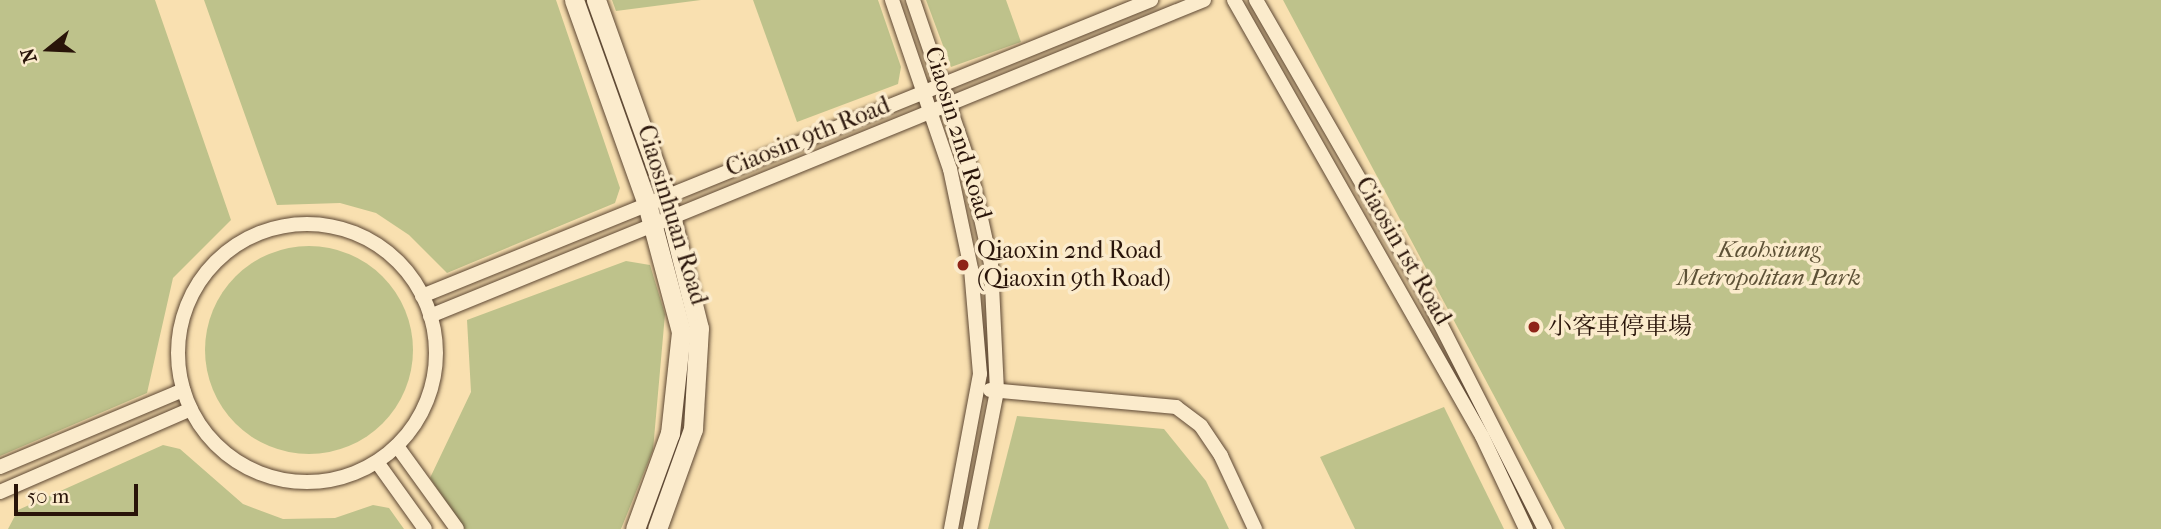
<!DOCTYPE html>
<meta charset="utf-8">
<style>
body{margin:0}
#map{position:relative;width:2161px;height:529px;overflow:hidden;background:#f9e0b0;font-family:"IM FELL French Canon","Noto Serif TC",serif}
div>[style]{position:absolute}
[style*='--x']{left:calc(var(--x)*1px);top:calc(var(--y)*1px);width:calc(var(--w)*1px);rotate:calc(var(--a)*1deg)}
.green>*{inset:0;background:#bec28b}
.round{border-radius:50%}
.roads{filter:drop-shadow(0 0 2px #5d4733) drop-shadow(0 0 2px #5d4733)}
.street>*{height:14px;margin:-7px;padding:0 7px;transform-origin:7px;border-radius:7px;background:#fbebcc}
.street>.ring{margin:-7px;padding:0;box-sizing:content-box;background:none;border:14px solid #fbebcc;border-radius:50%}
.secondary>*{height:19px;margin:-9.5px;padding:0 9.5px;transform-origin:9.5px;border-radius:9.5px;background:#fbebcc}
.dots>*{width:19px;height:19px;translate:-50% -50%;box-sizing:border-box;border:4px solid #fbebcc;border-radius:50%}
span{translate:-50% -50%;white-space:nowrap;text-align:center;line-height:1.15;-webkit-text-stroke:7px #fbebcc;paint-order:stroke}
.street-label{font-size:24px;color:#291409}
.park-label{font-size:24px;color:#5d5136;font-style:italic}
.poi-label{font-size:24px;color:#291409}
.left{translate:0 -50%;text-align:left}
.north{position:absolute;left:14px;top:14px;width:70px;height:70px;-webkit-text-stroke:5px #fbebcc;paint-order:stroke;rotate:252deg;font-size:19px;font-weight:700;line-height:28px;text-align:center;color:#291409}
.north::after{content:'';display:block;margin:auto;width:24px;height:32px;background:#291409;clip-path:polygon(50% 0,100% 100%,50% 72%,0 100%)}
.scale{position:absolute;left:14px;top:484px;width:124px;height:32px;box-sizing:border-box;border:4px solid #291409;border-top:0;padding-left:9px;font-size:21px;line-height:24px;white-space:nowrap;color:#291409;-webkit-text-stroke:5px #fbebcc;paint-order:stroke}
</style>
<div id="map">
<div class="green">
<div style="clip-path:polygon(0 0,155px 0,231px 220px,173px 278px,147px 393px,0 456px)"></div>
<div style="clip-path:polygon(204px 0,556px 0,620px 188px,615px 203px,447px 273px,409px 235px,376px 213px,340px 203px,277px 205px)"></div>
<div style="clip-path:polygon(612px 0,701px 0,616px 11px)"></div>
<div style="clip-path:polygon(753px 0,878px 0,901px 67px,898px 84px,797px 122px)"></div>
<div style="clip-path:polygon(926px 0,1006px 0,1021px 42px,951px 67px)"></div>
<div style="clip-path:polygon(1283px 0,2161px 0,2161px 529px,1565px 529px)"></div>
<div class="round" style="left:205px;top:246px;width:208px;height:208px"></div>
<div style="clip-path:polygon(626px 261px,650px 265px,665px 314px,653px 450px,621px 529px,465px 529px,430px 478px,471px 392px,467px 320px)"></div>
<div style="clip-path:polygon(1444px 407px,1504px 529px,1355px 529px,1320px 457px)"></div>
<div style="clip-path:polygon(1017px 416px,1164px 429px,1206px 481px,1229px 529px,988px 529px)"></div>
<div style="clip-path:polygon(163px 445px,180px 449px,243px 504px,283px 519px,335px 518px,373px 505px,389px 508px,404px 529px,8px 529px,18px 510px)"></div>
</div>
<div class="roads">
<div class="street">
<div style="--x:892;--y:0;--w:179;--a:71.1"></div>
<div style="--x:950;--y:169;--w:102;--a:78.1"></div>
<div style="--x:971;--y:269;--w:105;--a:85.1"></div>
<div style="--x:980;--y:374;--w:158;--a:100.6"></div>
<div style="--x:913;--y:0;--w:173;--a:71.1"></div>
<div style="--x:969;--y:164;--w:102;--a:77.6"></div>
<div style="--x:991;--y:264;--w:127;--a:87.3"></div>
<div style="--x:997;--y:391;--w:141;--a:101.1"></div>
<div style="--x:1234;--y:0;--w:502;--a:60.37"></div>
<div style="--x:1482;--y:436;--w:103;--a:64.7"></div>
<div style="--x:1256;--y:0;--w:332;--a:60"></div>
<div style="--x:1422;--y:288;--w:271;--a:63"></div>
<div class="ring" style="left:178px;top:224px;width:244px;height:244px"></div>
<div style="--x:422;--y:296;--w:787;--a:-22.1"></div>
<div style="--x:430;--y:316;--w:836;--a:-22.21"></div>
<div style="--x:990;--y:390;--w:187;--a:5.2"></div>
<div style="--x:1176;--y:407;--w:31;--a:37"></div>
<div style="--x:1201;--y:426;--w:36;--a:56"></div>
<div style="--x:1221;--y:456;--w:81;--a:65"></div>
<div style="--x:397;--y:446;--w:102;--a:54.1"></div>
<div style="--x:377;--y:462;--w:82;--a:54.4"></div>
<div style="--x:0;--y:467;--w:199;--a:-22.8"></div>
<div style="--x:0;--y:492;--w:208;--a:-23.5"></div>
</div>
<div class="secondary">
<div style="--x:574;--y:0;--w:217;--a:70.3"></div>
<div style="--x:647;--y:204;--w:132;--a:75.1"></div>
<div style="--x:681;--y:332;--w:102;--a:96.2"></div>
<div style="--x:670;--y:433;--w:102;--a:110"></div>
<div style="--x:596;--y:0;--w:208;--a:70.3"></div>
<div style="--x:666;--y:196;--w:136;--a:76"></div>
<div style="--x:699;--y:328;--w:101;--a:93.4"></div>
<div style="--x:693;--y:429;--w:106;--a:109.8"></div>
</div>
</div>
<div class="dots">
<div style="left:963px;top:265px;background:#8f2418"></div>
<div style="left:1534px;top:327px;background:#8f2418"></div>
</div>
<div class="street-label">
<span style="left:958px;top:133px;rotate:73deg">Ciaosin 2nd Road</span>
<span style="left:808px;top:137px;rotate:-22deg">Ciaosin 9th Road</span>
<span style="left:672px;top:215px;rotate:73deg">Ciaosinhuan Road</span>
<span style="left:1403px;top:251px;rotate:60deg">Ciaosin 1st Road</span>
</div>
<div class="park-label">
<span style="left:1769px;top:264px">Kaohsiung<br>Metropolitan Park</span>
</div>
<div class="poi-label">
<span class="left" style="left:977px;top:265px">Qiaoxin 2nd Road<br>(Qiaoxin 9th Road)</span>
<span class="left" style="left:1548px;top:327px">小客車停車場</span>
</div>
<div class="north">N</div>
<div class="scale">50 m</div>
</div>
